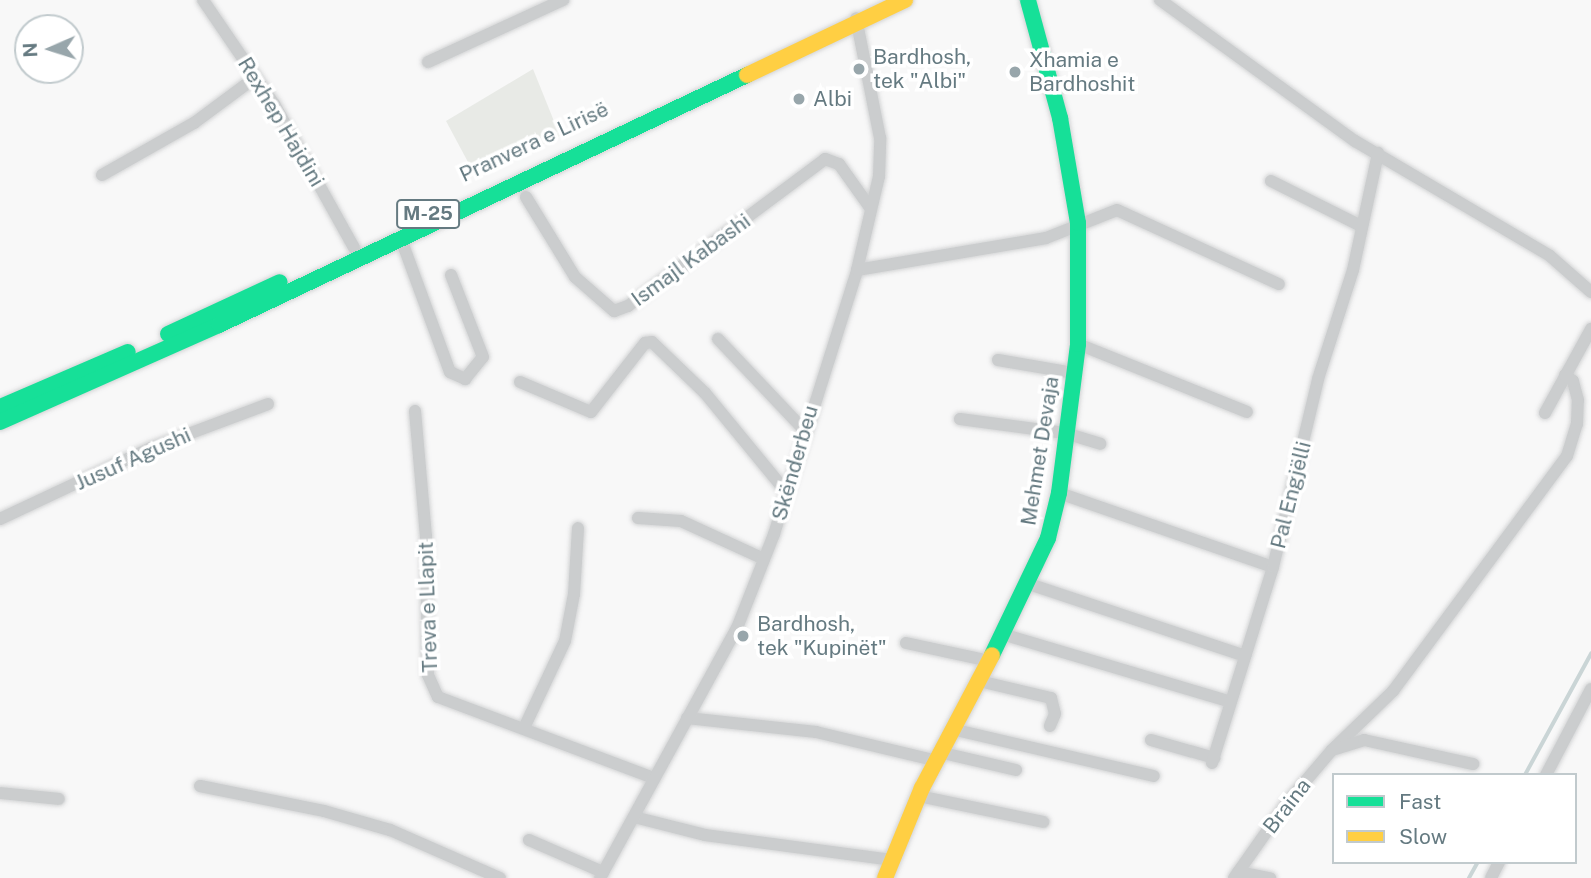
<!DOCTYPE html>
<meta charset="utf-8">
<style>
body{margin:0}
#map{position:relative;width:1591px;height:878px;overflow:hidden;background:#f8f8f8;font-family:"Public Sans",sans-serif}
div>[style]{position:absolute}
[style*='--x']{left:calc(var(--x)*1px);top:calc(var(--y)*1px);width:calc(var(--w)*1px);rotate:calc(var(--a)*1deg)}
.green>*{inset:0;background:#e8eae6}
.stream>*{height:3.5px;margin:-1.75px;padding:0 1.75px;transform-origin:1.75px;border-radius:1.75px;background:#cad5d6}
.roads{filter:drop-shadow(0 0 2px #d3d4d5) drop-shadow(0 0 2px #d3d4d5)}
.street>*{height:12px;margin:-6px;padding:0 6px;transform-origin:6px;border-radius:6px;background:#cbcdce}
.fast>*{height:16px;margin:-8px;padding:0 8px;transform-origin:8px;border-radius:8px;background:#16e098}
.slow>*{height:16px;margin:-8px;padding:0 8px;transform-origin:8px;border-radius:8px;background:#ffcf43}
.dots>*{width:19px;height:19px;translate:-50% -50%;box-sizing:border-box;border:4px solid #fff;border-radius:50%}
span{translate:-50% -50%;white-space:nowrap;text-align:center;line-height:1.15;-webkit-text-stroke:7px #fff;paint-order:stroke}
.shield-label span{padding:2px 5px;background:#fff;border:2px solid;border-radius:5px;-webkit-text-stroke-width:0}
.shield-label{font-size:19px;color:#657a81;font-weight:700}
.poi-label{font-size:21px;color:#657a81}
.left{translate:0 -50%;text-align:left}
.street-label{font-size:21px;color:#657a81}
.legend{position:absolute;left:1332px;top:773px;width:245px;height:91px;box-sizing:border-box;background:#fff;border:2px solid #c1cacd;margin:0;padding:9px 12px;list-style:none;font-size:21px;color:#657a81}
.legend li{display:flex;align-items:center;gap:14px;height:35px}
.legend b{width:35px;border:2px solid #c1cacd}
.north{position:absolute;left:14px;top:14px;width:70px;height:70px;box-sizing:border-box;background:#fff;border:2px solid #c1cacd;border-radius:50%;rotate:267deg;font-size:19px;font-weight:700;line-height:28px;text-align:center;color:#657a81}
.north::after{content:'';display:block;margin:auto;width:24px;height:32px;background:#98a6ab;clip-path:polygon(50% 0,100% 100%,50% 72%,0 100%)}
</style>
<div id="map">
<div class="green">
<div style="clip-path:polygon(533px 69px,560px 136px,476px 177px,446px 121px)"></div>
</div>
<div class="stream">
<div style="--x:1525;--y:775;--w:138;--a:-61.4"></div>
<div style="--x:1469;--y:878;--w:18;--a:-61"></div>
</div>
<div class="roads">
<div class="street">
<div style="--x:203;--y:0;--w:126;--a:55.7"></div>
<div style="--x:274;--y:104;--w:165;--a:60.9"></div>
<div style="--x:1160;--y:0;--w:241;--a:35.9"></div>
<div style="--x:1355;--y:141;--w:226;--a:30.5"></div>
<div style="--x:1550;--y:256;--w:55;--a:41.3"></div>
<div style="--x:428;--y:62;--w:149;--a:-24.7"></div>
<div style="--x:102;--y:175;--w:106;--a:-29.5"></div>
<div style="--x:194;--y:123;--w:77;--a:-36.6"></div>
<div style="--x:1271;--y:181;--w:101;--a:26.6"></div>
<div style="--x:526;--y:197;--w:94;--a:58.5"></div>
<div style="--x:575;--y:277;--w:52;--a:41.1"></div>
<div style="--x:614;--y:311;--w:15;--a:-20"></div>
<div style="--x:628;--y:306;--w:246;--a:-36.7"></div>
<div style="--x:825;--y:159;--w:15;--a:20"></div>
<div style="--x:839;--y:164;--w:55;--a:54.6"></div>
<div style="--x:401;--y:239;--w:142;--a:69.8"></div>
<div style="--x:450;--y:372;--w:17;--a:25"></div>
<div style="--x:465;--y:379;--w:28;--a:-51"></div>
<div style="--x:483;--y:357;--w:88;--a:-111.3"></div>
<div style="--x:857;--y:270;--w:192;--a:-9.6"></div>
<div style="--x:1046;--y:238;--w:76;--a:-21.5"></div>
<div style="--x:1117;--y:210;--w:178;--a:24.6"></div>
<div style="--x:718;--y:339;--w:125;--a:46.6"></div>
<div style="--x:1078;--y:344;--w:182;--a:21.9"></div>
<div style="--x:998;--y:360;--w:76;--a:9.8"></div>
<div style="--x:520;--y:382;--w:77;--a:22.9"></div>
<div style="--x:591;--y:412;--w:88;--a:-52"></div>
<div style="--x:645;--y:343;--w:7;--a:-8"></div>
<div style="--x:652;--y:342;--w:74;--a:43.9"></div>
<div style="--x:705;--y:393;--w:129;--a:50.6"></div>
<div style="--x:415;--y:411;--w:125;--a:85"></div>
<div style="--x:426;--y:536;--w:139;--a:89.2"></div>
<div style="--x:428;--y:675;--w:24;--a:66"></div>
<div style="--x:438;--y:697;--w:230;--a:20.6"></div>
<div style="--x:1545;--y:413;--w:96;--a:-61.3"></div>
<div style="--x:960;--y:419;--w:106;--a:7.6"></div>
<div style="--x:1065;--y:433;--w:37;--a:17"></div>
<div style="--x:1059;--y:493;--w:226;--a:19.1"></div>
<div style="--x:638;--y:518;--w:43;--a:4"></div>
<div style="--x:681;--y:521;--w:91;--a:24.6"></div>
<div style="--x:0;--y:519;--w:167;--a:-25.2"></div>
<div style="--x:151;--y:448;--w:125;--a:-20.6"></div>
<div style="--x:1029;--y:584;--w:228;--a:18.4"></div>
<div style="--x:1002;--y:634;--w:233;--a:16.5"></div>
<div style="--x:906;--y:643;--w:85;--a:12.2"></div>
<div style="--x:979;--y:681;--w:74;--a:13.3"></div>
<div style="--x:1051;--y:698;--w:16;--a:76"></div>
<div style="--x:1055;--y:714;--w:13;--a:113"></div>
<div style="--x:687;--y:718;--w:130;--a:6.2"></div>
<div style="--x:816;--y:732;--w:125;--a:13.4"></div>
<div style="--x:524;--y:728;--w:96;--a:-64.8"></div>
<div style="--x:565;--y:641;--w:48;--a:-79.2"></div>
<div style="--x:574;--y:594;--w:66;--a:-86.5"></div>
<div style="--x:956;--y:730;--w:203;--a:13.1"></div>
<div style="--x:1151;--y:740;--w:66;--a:15.9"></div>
<div style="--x:1332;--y:750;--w:85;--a:-44"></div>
<div style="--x:1393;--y:691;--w:292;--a:-53.5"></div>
<div style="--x:1567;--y:456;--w:34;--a:-73"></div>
<div style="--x:1577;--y:424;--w:24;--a:-88"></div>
<div style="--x:1578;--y:400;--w:20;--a:-105"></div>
<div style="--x:1573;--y:381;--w:10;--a:-143"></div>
<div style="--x:943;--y:753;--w:75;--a:13.1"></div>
<div style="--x:1212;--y:763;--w:205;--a:-72.7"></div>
<div style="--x:1273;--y:567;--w:193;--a:-76.5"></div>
<div style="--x:1318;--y:379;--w:114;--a:-72.2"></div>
<div style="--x:1353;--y:270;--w:120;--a:-77.9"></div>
<div style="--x:1546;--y:775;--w:97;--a:-62.4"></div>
<div style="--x:200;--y:786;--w:126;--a:11.4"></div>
<div style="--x:324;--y:811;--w:69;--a:16.1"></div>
<div style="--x:390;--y:830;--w:120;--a:23.6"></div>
<div style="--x:0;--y:793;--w:59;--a:5.8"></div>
<div style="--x:919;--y:796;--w:127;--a:11.8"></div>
<div style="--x:634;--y:817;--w:73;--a:14.2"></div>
<div style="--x:705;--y:835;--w:190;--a:7.6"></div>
<div style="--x:529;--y:840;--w:81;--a:23.4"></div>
<div style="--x:1238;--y:872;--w:33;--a:11"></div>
<div style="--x:600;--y:878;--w:285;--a:-61.3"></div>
<div style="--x:737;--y:628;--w:101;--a:-68.5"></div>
<div style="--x:774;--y:534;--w:277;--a:-72.5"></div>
<div style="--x:857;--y:270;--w:97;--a:-76.8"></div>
<div style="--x:879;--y:176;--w:38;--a:-88"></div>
<div style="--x:880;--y:138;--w:122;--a:-101.3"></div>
<div style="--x:1234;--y:878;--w:90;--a:-54.9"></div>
<div style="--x:1286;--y:804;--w:71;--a:-49.6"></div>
<div style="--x:1332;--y:750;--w:34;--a:-17"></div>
<div style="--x:1364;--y:740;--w:112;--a:12.4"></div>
<div style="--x:1491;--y:878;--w:18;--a:-63"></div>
</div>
<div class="fast">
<div style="--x:168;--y:334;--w:123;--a:-24.9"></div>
<div style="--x:0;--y:407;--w:139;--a:-23.3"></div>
<div style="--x:0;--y:422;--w:240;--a:-23.9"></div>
<div style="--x:219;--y:325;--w:584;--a:-25.34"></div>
<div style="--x:992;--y:655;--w:130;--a:-64.4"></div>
<div style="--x:1048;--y:538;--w:46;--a:-76.3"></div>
<div style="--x:1059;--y:493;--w:150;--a:-82.7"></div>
<div style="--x:1078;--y:344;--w:121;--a:-90"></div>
<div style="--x:1078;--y:223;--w:107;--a:-99.7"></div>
<div style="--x:1060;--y:118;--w:122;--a:-105.2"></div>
</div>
<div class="slow">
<div style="--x:747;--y:75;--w:175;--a:-25.4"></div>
<div style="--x:885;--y:878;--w:97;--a:-67.7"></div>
<div style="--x:922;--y:788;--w:150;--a:-62.2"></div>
</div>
</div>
<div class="dots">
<div style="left:859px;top:69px;background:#98a6ab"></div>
<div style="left:1015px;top:72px;background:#98a6ab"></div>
<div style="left:799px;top:99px;background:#98a6ab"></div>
<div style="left:743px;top:636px;background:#98a6ab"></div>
</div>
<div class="shield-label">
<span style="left:428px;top:214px">M-25</span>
</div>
<div class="poi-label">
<span class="left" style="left:873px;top:69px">Bardhosh,<br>tek "Albi"</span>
<span class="left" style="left:1029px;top:72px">Xhamia e<br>Bardhoshit</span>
<span class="left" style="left:813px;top:99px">Albi</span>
<span class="left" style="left:757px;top:636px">Bardhosh,<br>tek "Kupinët"</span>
</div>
<div class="street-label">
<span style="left:281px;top:122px;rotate:59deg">Rexhep Hajdini</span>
<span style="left:534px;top:142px;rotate:-25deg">Pranvera e Lirisë</span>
<span style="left:691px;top:260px;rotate:-36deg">Ismajl Kabashi</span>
<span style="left:1040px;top:451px;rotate:-81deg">Mehmet Devaja</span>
<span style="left:133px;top:459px;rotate:-24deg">Jusuf Agushi</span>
<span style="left:795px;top:463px;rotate:-74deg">Skënderbeu</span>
<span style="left:1291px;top:495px;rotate:-76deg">Pal Engjëlli</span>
<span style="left:428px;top:607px;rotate:-92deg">Treva e Llapit</span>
<span style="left:1287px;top:806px;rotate:-52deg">Braina</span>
</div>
<ul class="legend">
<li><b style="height:9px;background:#16e098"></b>Fast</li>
<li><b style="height:9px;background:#ffcf43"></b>Slow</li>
</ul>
<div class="north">N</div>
</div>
